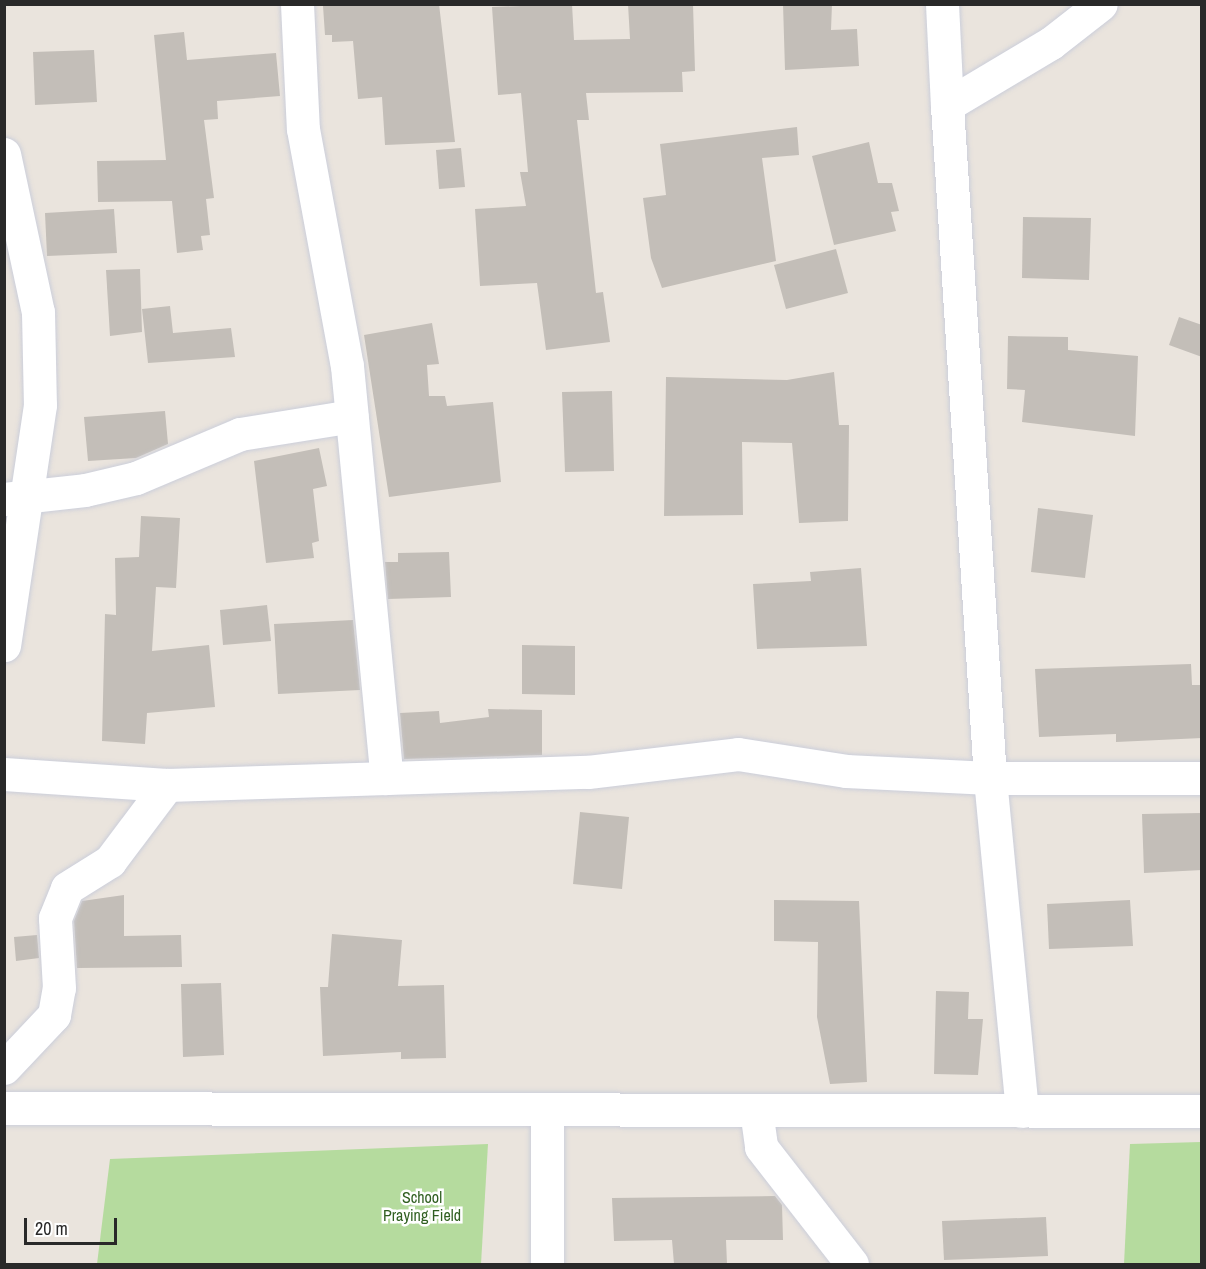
<!DOCTYPE html>
<style>
body{margin:0}
#map{position:relative;width:1206px;height:1269px;overflow:hidden;background:#eae4dd;font-family:"Archivo Narrow",sans-serif}
div>[style]{position:absolute}
[style*='--x']{left:calc(var(--x)*1px);top:calc(var(--y)*1px);width:calc(var(--w)*1px);rotate:calc(var(--a)*1deg)}
.green>*{inset:0;background:#b5db9e}
.building>*{inset:0;background:#c3beb8}
.roads{filter:drop-shadow(0 0 2px #cbceda) drop-shadow(0 0 2px #cbceda)}
.minor>*{height:33px;margin:-16.5px;padding:0 16.5px;transform-origin:16.5px;border-radius:16.5px;background:#fff}
span{translate:-50% -50%;white-space:nowrap;text-align:center;line-height:1.15;-webkit-text-stroke:5px #fff;paint-order:stroke}
.park-label{font-size:16px;color:#305f21}
.frame{position:absolute;inset:0;border:6px solid #292929;pointer-events:none}
.scale{position:absolute;left:24px;top:1218px;width:93px;height:27px;box-sizing:border-box;border:3px solid #292929;border-top:0;padding-left:8px;font-size:18px;line-height:21px;white-space:nowrap;color:#292929;-webkit-text-stroke:4px #fff;paint-order:stroke}
</style>
<div id="map">
<div class="green">
<div style="clip-path:polygon(1201px 1142px,1201px 1264px,1124px 1264px,1130px 1144px)"></div>
<div style="clip-path:polygon(488px 1144px,481px 1264px,97px 1264px,110px 1159px)"></div>
</div>
<div class="building">
<div style="clip-path:polygon(439px 4px,455px 142px,385px 145px,382px 97px,358px 99px,353px 41px,332px 42px,332px 35px,325px 35px,323px 6px)"></div>
<div style="clip-path:polygon(572px 4px,574px 40px,630px 39px,628px 4px,693px 4px,695px 71px,682px 72px,683px 92px,586px 93px,589px 120px,577px 120px,596px 293px,603px 292px,610px 342px,546px 350px,537px 283px,480px 286px,475px 209px,526px 206px,520px 172px,528px 172px,521px 93px,498px 95px,492px 7px)"></div>
<div style="clip-path:polygon(783px 4px,832px 4px,831px 30px,857px 29px,859px 66px,785px 70px)"></div>
<div style="clip-path:polygon(184px 32px,187px 60px,276px 53px,280px 96px,217px 101px,218px 119px,204px 120px,214px 198px,206px 199px,210px 235px,201px 236px,203px 250px,177px 253px,172px 201px,98px 202px,97px 161px,166px 160px,154px 35px)"></div>
<div style="clip-path:polygon(94px 50px,97px 102px,35px 105px,33px 52px)"></div>
<div style="clip-path:polygon(797px 127px,799px 155px,762px 158px,776px 261px,662px 288px,651px 258px,643px 198px,666px 195px,660px 144px)"></div>
<div style="clip-path:polygon(869px 142px,878px 183px,892px 183px,899px 211px,891px 212px,896px 231px,834px 245px,812px 156px)"></div>
<div style="clip-path:polygon(461px 148px,465px 187px,439px 189px,436px 150px)"></div>
<div style="clip-path:polygon(114px 209px,117px 253px,47px 256px,45px 213px)"></div>
<div style="clip-path:polygon(1023px 217px,1091px 218px,1089px 280px,1022px 278px)"></div>
<div style="clip-path:polygon(836px 249px,848px 293px,786px 309px,774px 265px)"></div>
<div style="clip-path:polygon(140px 269px,142px 332px,110px 336px,106px 270px)"></div>
<div style="clip-path:polygon(170px 306px,173px 333px,231px 328px,235px 357px,148px 363px,142px 309px)"></div>
<div style="clip-path:polygon(1179px 317px,1202px 325px,1202px 357px,1169px 345px)"></div>
<div style="clip-path:polygon(432px 323px,439px 364px,427px 365px,429px 396px,445px 396px,447px 406px,493px 402px,501px 482px,389px 497px,364px 335px)"></div>
<div style="clip-path:polygon(1008px 336px,1068px 337px,1068px 350px,1138px 356px,1135px 436px,1022px 422px,1025px 390px,1007px 389px)"></div>
<div style="clip-path:polygon(834px 372px,839px 425px,849px 425px,848px 521px,799px 523px,792px 443px,742px 442px,743px 515px,664px 516px,666px 377px,787px 380px)"></div>
<div style="clip-path:polygon(612px 391px,614px 471px,565px 472px,562px 392px)"></div>
<div style="clip-path:polygon(165px 411px,168px 444px,136px 458px,88px 461px,84px 417px)"></div>
<div style="clip-path:polygon(319px 448px,327px 486px,313px 489px,319px 541px,312px 543px,314px 558px,266px 563px,254px 461px)"></div>
<div style="clip-path:polygon(1038px 508px,1093px 515px,1085px 578px,1031px 572px)"></div>
<div style="clip-path:polygon(141px 516px,180px 518px,176px 588px,156px 587px,152px 651px,209px 645px,215px 707px,147px 713px,145px 744px,102px 741px,105px 614px,116px 615px,115px 558px,139px 557px)"></div>
<div style="clip-path:polygon(449px 552px,451px 597px,388px 599px,385px 562px,398px 562px,398px 553px)"></div>
<div style="clip-path:polygon(861px 568px,867px 646px,757px 649px,753px 584px,811px 581px,810px 572px)"></div>
<div style="clip-path:polygon(267px 605px,271px 641px,223px 645px,220px 610px)"></div>
<div style="clip-path:polygon(353px 620px,360px 690px,278px 694px,274px 624px)"></div>
<div style="clip-path:polygon(522px 645px,575px 646px,575px 695px,522px 694px)"></div>
<div style="clip-path:polygon(1191px 664px,1192px 685px,1202px 685px,1202px 738px,1116px 742px,1116px 734px,1039px 737px,1035px 669px)"></div>
<div style="clip-path:polygon(488px 709px,542px 710px,542px 755px,404px 759px,400px 713px,439px 711px,440px 723px,489px 717px)"></div>
<div style="clip-path:polygon(580px 812px,629px 817px,622px 889px,573px 884px)"></div>
<div style="clip-path:polygon(1202px 813px,1202px 870px,1144px 873px,1142px 814px)"></div>
<div style="clip-path:polygon(124px 895px,124px 936px,181px 935px,182px 967px,77px 968px,74px 921px,82px 901px)"></div>
<div style="clip-path:polygon(774px 900px,859px 901px,867px 1082px,830px 1084px,817px 1017px,818px 942px,774px 941px)"></div>
<div style="clip-path:polygon(1130px 900px,1133px 946px,1049px 949px,1047px 904px)"></div>
<div style="clip-path:polygon(332px 934px,402px 940px,398px 986px,444px 985px,446px 1058px,401px 1059px,401px 1052px,323px 1056px,320px 987px,328px 987px)"></div>
<div style="clip-path:polygon(37px 935px,39px 958px,16px 961px,14px 937px)"></div>
<div style="clip-path:polygon(221px 983px,224px 1055px,183px 1057px,181px 984px)"></div>
<div style="clip-path:polygon(936px 991px,969px 992px,968px 1019px,983px 1019px,978px 1075px,934px 1074px)"></div>
<div style="clip-path:polygon(775px 1196px,782px 1205px,783px 1240px,726px 1240px,727px 1264px,674px 1264px,672px 1240px,614px 1241px,612px 1198px)"></div>
<div style="clip-path:polygon(1046px 1217px,1048px 1256px,944px 1260px,942px 1221px)"></div>
</div>
<div class="roads">
<div class="minor">
<div style="--x:297;--y:4;--w:125;--a:87.3"></div>
<div style="--x:303;--y:129;--w:241;--a:79.5"></div>
<div style="--x:347;--y:366;--w:414;--a:84.5"></div>
<div style="--x:942;--y:4;--w:101;--a:87.2"></div>
<div style="--x:4;--y:154;--w:162;--a:77.9"></div>
<div style="--x:38;--y:312;--w:93;--a:88.8"></div>
<div style="--x:40;--y:405;--w:243;--a:98.5"></div>
<div style="--x:4;--y:499;--w:81;--a:-6.3"></div>
<div style="--x:85;--y:490;--w:52;--a:-13.2"></div>
<div style="--x:136;--y:478;--w:113;--a:-22.9"></div>
<div style="--x:240;--y:434;--w:113;--a:-9.1"></div>
<div style="--x:4;--y:774;--w:163;--a:3.9"></div>
<div style="--x:167;--y:785;--w:421;--a:-1.8"></div>
<div style="--x:588;--y:772;--w:151;--a:-6.8"></div>
<div style="--x:738;--y:754;--w:109;--a:8.9"></div>
<div style="--x:846;--y:771;--w:144;--a:2.8"></div>
<div style="--x:990;--y:778;--w:212;--a:0"></div>
<div style="--x:4;--y:1068;--w:73;--a:-46.7"></div>
<div style="--x:54;--y:1015;--w:27;--a:-80"></div>
<div style="--x:59;--y:988;--w:70;--a:-93.3"></div>
<div style="--x:55;--y:918;--w:32;--a:-68"></div>
<div style="--x:67;--y:888;--w:51;--a:-32.1"></div>
<div style="--x:110;--y:861;--w:95;--a:-53.1"></div>
<div style="--x:4;--y:1108;--w:1198;--a:0.14"></div>
<div style="--x:756;--y:1110;--w:37;--a:82"></div>
<div style="--x:761;--y:1147;--w:148;--a:52.1"></div>
<div style="--x:1022;--y:1111;--w:335;--a:-95.5"></div>
<div style="--x:990;--y:778;--w:674;--a:-93.66"></div>
<div style="--x:947;--y:105;--w:121;--a:-30.8"></div>
<div style="--x:1051;--y:43;--w:63;--a:-38"></div>
<div style="--x:547;--y:1264;--w:154;--a:-90"></div>
</div>
</div>
<div class="park-label">
<span style="left:422px;top:1206px">School<br>Praying Field</span>
</div>
<div class="frame"></div>
<div class="scale">20 m</div>
</div>
